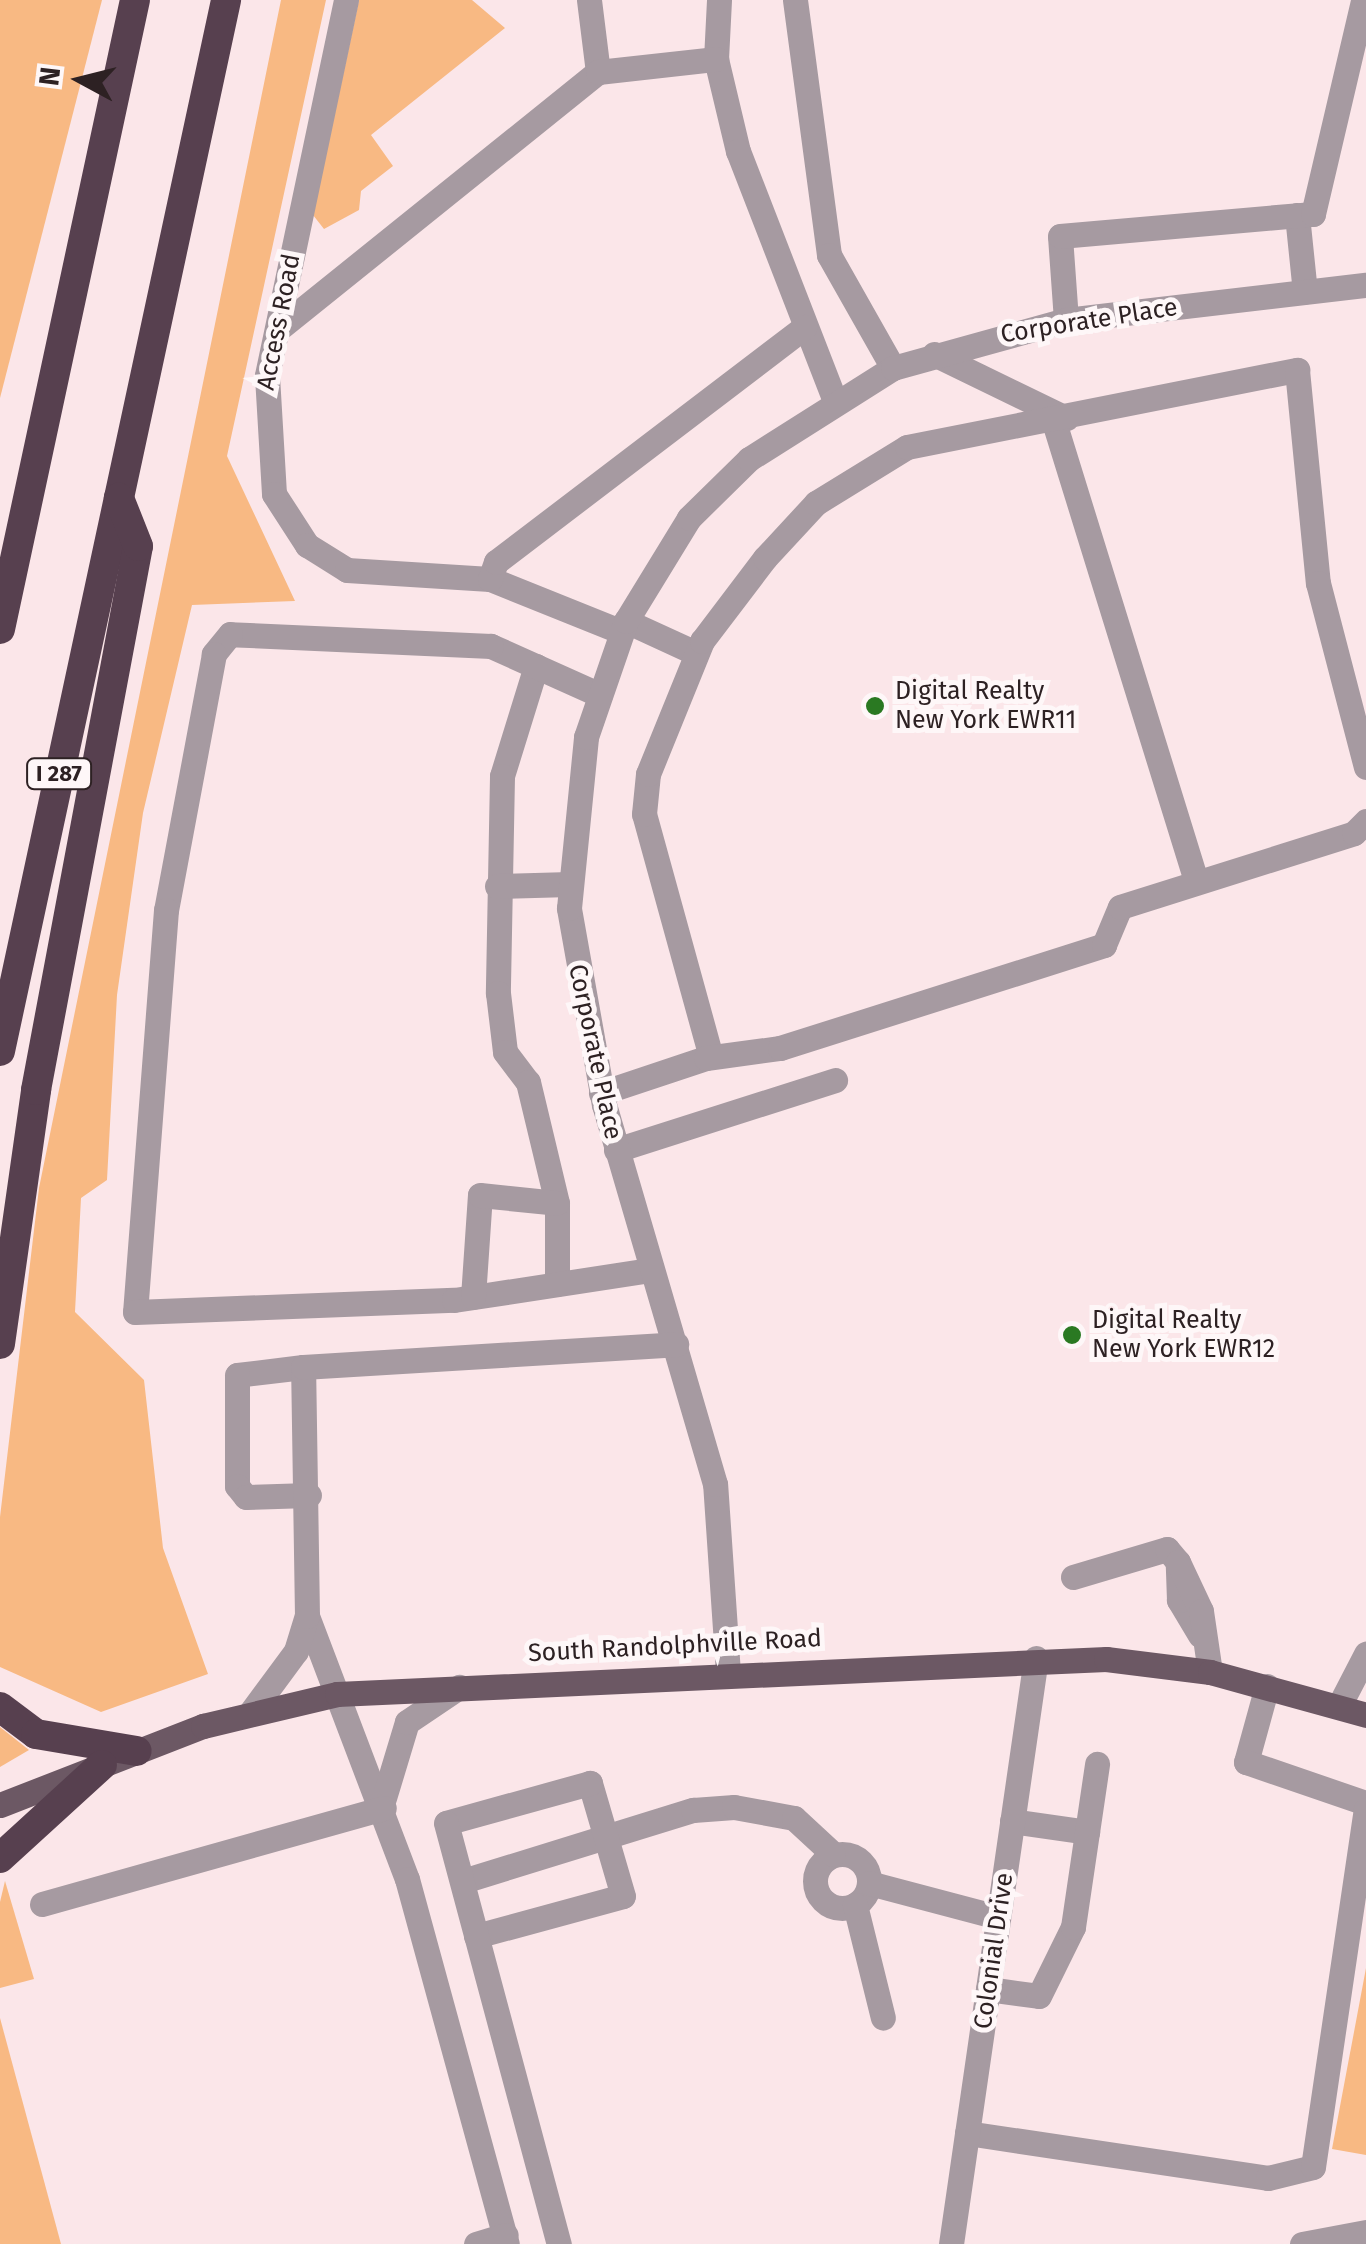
<!DOCTYPE html>
<style>
body{margin:0}
#map{position:relative;width:1366px;height:2244px;overflow:hidden;background:#fbe6e9;font-family:"Fira Sans",sans-serif}
div>[style]{position:absolute}
[style*='--x']{left:calc(var(--x)*1px);top:calc(var(--y)*1px);width:calc(var(--w)*1px);rotate:calc(var(--a)*1deg)}
.green>*{inset:0;background:#f8b983}
.minor>*{height:25px;margin:-12.5px;padding:0 12.5px;transform-origin:12.5px;border-radius:12.5px;background:#a69aa1}
.minor>.ring{margin:-12.5px;padding:0;box-sizing:content-box;background:none;border:25px solid #a69aa1;border-radius:50%}
.major>*{height:25px;margin:-12.5px;padding:0 12.5px;transform-origin:12.5px;border-radius:12.5px;background:#6c5864}
.highway>*{height:30px;margin:-15px;padding:0 15px;transform-origin:15px;border-radius:15px;background:#57404f}
.dots>*{width:28px;height:28px;translate:-50% -50%;box-sizing:border-box;border:5px solid #fef7f8;border-radius:50%}
span{translate:-50% -50%;white-space:nowrap;text-align:center;line-height:1.15;-webkit-text-stroke:10px #fef7f8;paint-order:stroke}
.shield-label span{padding:2px 8px;background:#fef7f8;border:2px solid;border-radius:8px;-webkit-text-stroke-width:0}
.shield-label{font-size:22px;color:#2d2123;font-weight:700}
.street-label{font-size:25px;color:#2d2123}
.poi-label{font-size:25px;color:#2d2123}
.left{translate:0 -50%;text-align:left}
.north{position:absolute;left:30px;top:30px;width:100px;height:100px;-webkit-text-stroke:8px #fef7f8;paint-order:stroke;rotate:277deg;font-size:28px;font-weight:700;line-height:40px;text-align:center;color:#2d2123}
.north::after{content:'';display:block;margin:auto;width:35px;height:45px;background:#2d2123;clip-path:polygon(50% 0,100% 100%,50% 72%,0 100%)}
</style>
<div id="map">
<div class="green">
<div style="clip-path:polygon(0 0,102px 0,0 398px)"></div>
<div style="clip-path:polygon(281px 0,326px 0,227px 456px,295px 601px,192px 605px,143px 813px,117px 995px,107px 1180px,81px 1198px,75px 1312px,144px 1380px,163px 1548px,208px 1674px,101px 1712px,0 1667px,0 1517px,39px 1188px)"></div>
<div style="clip-path:polygon(359px 0,472px 0,505px 28px,371px 135px,393px 166px,361px 191px,359px 210px,324px 229px,313px 215px)"></div>
<div style="clip-path:polygon(0 1727px,29px 1750px,0 1767px)"></div>
<div style="clip-path:polygon(5px 1881px,34px 1979px,0 1988px,0 1902px)"></div>
<div style="clip-path:polygon(1366px 1968px,1366px 2155px,1332px 2149px)"></div>
<div style="clip-path:polygon(0 2018px,61px 2244px,0 2244px)"></div>
</div>
<div class="minor">
<div style="--x:346;--y:0;--w:384;--a:101.9"></div>
<div style="--x:267;--y:376;--w:118;--a:86.6"></div>
<div style="--x:274;--y:494;--w:61;--a:57.1"></div>
<div style="--x:307;--y:545;--w:47;--a:32"></div>
<div style="--x:347;--y:570;--w:143;--a:3.6"></div>
<div style="--x:490;--y:579;--w:142;--a:21.9"></div>
<div style="--x:589;--y:0;--w:73;--a:82.9"></div>
<div style="--x:719;--y:0;--w:59;--a:92.9"></div>
<div style="--x:716;--y:59;--w:95;--a:76.6"></div>
<div style="--x:738;--y:151;--w:266;--a:68.8"></div>
<div style="--x:795;--y:0;--w:257;--a:82.4"></div>
<div style="--x:829;--y:255;--w:130;--a:60.5"></div>
<div style="--x:1297;--y:215;--w:77;--a:84.1"></div>
<div style="--x:1066;--y:320;--w:84;--a:-94.1"></div>
<div style="--x:1060;--y:236;--w:254;--a:-5"></div>
<div style="--x:1313;--y:214;--w:220;--a:-76.8"></div>
<div style="--x:277;--y:330;--w:412;--a:-38.8"></div>
<div style="--x:598;--y:72;--w:119;--a:-6.3"></div>
<div style="--x:934;--y:354;--w:147;--a:25.9"></div>
<div style="--x:1054;--y:422;--w:477;--a:72.8"></div>
<div style="--x:490;--y:579;--w:18;--a:-71"></div>
<div style="--x:496;--y:562;--w:388;--a:-37.3"></div>
<div style="--x:626;--y:621;--w:77;--a:24.6"></div>
<div style="--x:536;--y:666;--w:115;--a:107.2"></div>
<div style="--x:502;--y:776;--w:217;--a:91.1"></div>
<div style="--x:498;--y:993;--w:59;--a:83.2"></div>
<div style="--x:505;--y:1052;--w:38;--a:53"></div>
<div style="--x:528;--y:1082;--w:124;--a:76.5"></div>
<div style="--x:557;--y:1203;--w:81;--a:90"></div>
<div style="--x:600;--y:695;--w:120;--a:-155.8"></div>
<div style="--x:491;--y:646;--w:261;--a:-177.4"></div>
<div style="--x:230;--y:634;--w:26;--a:129"></div>
<div style="--x:214;--y:654;--w:260;--a:100.6"></div>
<div style="--x:166;--y:910;--w:403;--a:94.4"></div>
<div style="--x:135;--y:1312;--w:319;--a:-2.2"></div>
<div style="--x:454;--y:1300;--w:199;--a:-8.7"></div>
<div style="--x:497;--y:886;--w:73;--a:-1.6"></div>
<div style="--x:711;--y:1057;--w:252;--a:-105.4"></div>
<div style="--x:644;--y:814;--w:40;--a:-84.3"></div>
<div style="--x:648;--y:774;--w:144;--a:-67.9"></div>
<div style="--x:702;--y:641;--w:104;--a:-52.8"></div>
<div style="--x:765;--y:558;--w:75;--a:-47.2"></div>
<div style="--x:816;--y:503;--w:107;--a:-31.6"></div>
<div style="--x:907;--y:447;--w:398;--a:-11.2"></div>
<div style="--x:1297;--y:370;--w:214;--a:84.4"></div>
<div style="--x:1318;--y:583;--w:190;--a:75.4"></div>
<div style="--x:601;--y:1093;--w:111;--a:-18.4"></div>
<div style="--x:706;--y:1058;--w:75;--a:-7.7"></div>
<div style="--x:780;--y:1048;--w:340;--a:-17.6"></div>
<div style="--x:1104;--y:945;--w:41;--a:-67.2"></div>
<div style="--x:1120;--y:907;--w:245;--a:-17.5"></div>
<div style="--x:1354;--y:833;--w:17;--a:-45"></div>
<div style="--x:616;--y:1150;--w:230;--a:-17.7"></div>
<div style="--x:473;--y:1297;--w:102;--a:-86.1"></div>
<div style="--x:480;--y:1195;--w:77;--a:5.9"></div>
<div style="--x:303;--y:1367;--w:66;--a:173.1"></div>
<div style="--x:237;--y:1375;--w:111;--a:90"></div>
<div style="--x:237;--y:1486;--w:14;--a:51"></div>
<div style="--x:246;--y:1497;--w:63;--a:-1.8"></div>
<div style="--x:1073;--y:1577;--w:98;--a:-16.6"></div>
<div style="--x:1167;--y:1549;--w:17;--a:50"></div>
<div style="--x:307;--y:1616;--w:281;--a:69.2"></div>
<div style="--x:407;--y:1879;--w:378;--a:74.7"></div>
<div style="--x:1200;--y:1635;--w:41;--a:-121"></div>
<div style="--x:1179;--y:1600;--w:38;--a:-92"></div>
<div style="--x:1178;--y:1562;--w:54;--a:64.9"></div>
<div style="--x:1201;--y:1611;--w:62;--a:81.6"></div>
<div style="--x:728;--y:1673;--w:189;--a:-93.9"></div>
<div style="--x:715;--y:1484;--w:395;--a:-106.3"></div>
<div style="--x:604;--y:1105;--w:200;--a:-100.1"></div>
<div style="--x:569;--y:908;--w:172;--a:-84.3"></div>
<div style="--x:586;--y:737;--w:123;--a:-71"></div>
<div style="--x:626;--y:621;--w:121;--a:-58.5"></div>
<div style="--x:689;--y:518;--w:84;--a:-44.5"></div>
<div style="--x:749;--y:459;--w:170;--a:-32.3"></div>
<div style="--x:893;--y:368;--w:180;--a:-15.5"></div>
<div style="--x:1066;--y:320;--w:302;--a:-6.7"></div>
<div style="--x:1267;--y:1686;--w:79;--a:105.4"></div>
<div style="--x:1246;--y:1762;--w:127;--a:18.9"></div>
<div style="--x:1339;--y:1706;--w:59;--a:-62.6"></div>
<div style="--x:251;--y:1712;--w:76;--a:-53.6"></div>
<div style="--x:296;--y:1651;--w:37;--a:-73"></div>
<div style="--x:307;--y:1616;--w:249;--a:-90.9"></div>
<div style="--x:303;--y:1367;--w:374;--a:-3.5"></div>
<div style="--x:384;--y:1798;--w:79;--a:-73.2"></div>
<div style="--x:407;--y:1722;--w:63;--a:-33.9"></div>
<div style="--x:1012;--y:1821;--w:76;--a:8.3"></div>
<div class="ring" style="left:815px;top:1854px;width:29px;height:29px"></div>
<div style="--x:463;--y:1881;--w:241;--a:-17.2"></div>
<div style="--x:693;--y:1810;--w:41;--a:-4.2"></div>
<div style="--x:734;--y:1807;--w:61;--a:10.4"></div>
<div style="--x:794;--y:1818;--w:53;--a:42.7"></div>
<div style="--x:869;--y:1883;--w:133;--a:14.8"></div>
<div style="--x:42;--y:1904;--w:355;--a:-15.7"></div>
<div style="--x:855;--y:1905;--w:116;--a:76.1"></div>
<div style="--x:476;--y:1936;--w:152;--a:-15.2"></div>
<div style="--x:623;--y:1896;--w:118;--a:-106.3"></div>
<div style="--x:590;--y:1783;--w:149;--a:164.5"></div>
<div style="--x:446;--y:1823;--w:436;--a:75"></div>
<div style="--x:988;--y:1989;--w:51;--a:7.8"></div>
<div style="--x:1039;--y:1996;--w:77;--a:-63.8"></div>
<div style="--x:1073;--y:1927;--w:165;--a:-81.6"></div>
<div style="--x:967;--y:2133;--w:304;--a:8.5"></div>
<div style="--x:1268;--y:2178;--w:46;--a:-13.7"></div>
<div style="--x:1313;--y:2167;--w:361;--a:-81.6"></div>
<div style="--x:476;--y:2244;--w:31;--a:-17"></div>
<div style="--x:951;--y:2244;--w:592;--a:-81.75"></div>
<div style="--x:1302;--y:2244;--w:65;--a:-10.6"></div>
</div>
<div class="major">
<div style="--x:0;--y:1805;--w:218;--a:-21.3"></div>
<div style="--x:203;--y:1726;--w:138;--a:-13.4"></div>
<div style="--x:337;--y:1694;--w:770;--a:-2.61"></div>
<div style="--x:1106;--y:1659;--w:105;--a:7.1"></div>
<div style="--x:1210;--y:1672;--w:162;--a:15.4"></div>
</div>
<div class="highway">
<div style="--x:0;--y:629;--w:643;--a:-77.89"></div>
<div style="--x:0;--y:1051;--w:1075;--a:-77.86"></div>
<div style="--x:0;--y:1344;--w:257;--a:-81.9"></div>
<div style="--x:36;--y:1090;--w:553;--a:-79.38"></div>
<div style="--x:138;--y:546;--w:52;--a:-111.6"></div>
<div style="--x:0;--y:1707;--w:45;--a:36.9"></div>
<div style="--x:36;--y:1734;--w:102;--a:9.6"></div>
<div style="--x:0;--y:1858;--w:138;--a:-42.4"></div>
</div>
<div class="dots">
<div style="left:875px;top:706px;background:#2a7922"></div>
<div style="left:1072px;top:1335px;background:#2a7922"></div>
</div>
<div class="shield-label">
<span style="left:59px;top:774px">I 287</span>
</div>
<div class="street-label">
<span style="left:1089px;top:321px;rotate:-9deg">Corporate Place</span>
<span style="left:279px;top:322px;rotate:-79deg">Access Road</span>
<span style="left:595px;top:1052px;rotate:78deg">Corporate Place</span>
<span style="left:675px;top:1646px;rotate:-3deg">South Randolphville Road</span>
<span style="left:994px;top:1951px;rotate:-82deg">Colonial Drive</span>
</div>
<div class="poi-label">
<span class="left" style="left:895px;top:706px">Digital Realty<br>New York EWR11</span>
<span class="left" style="left:1092px;top:1335px">Digital Realty<br>New York EWR12</span>
</div>
<div class="north">N</div>
</div>
